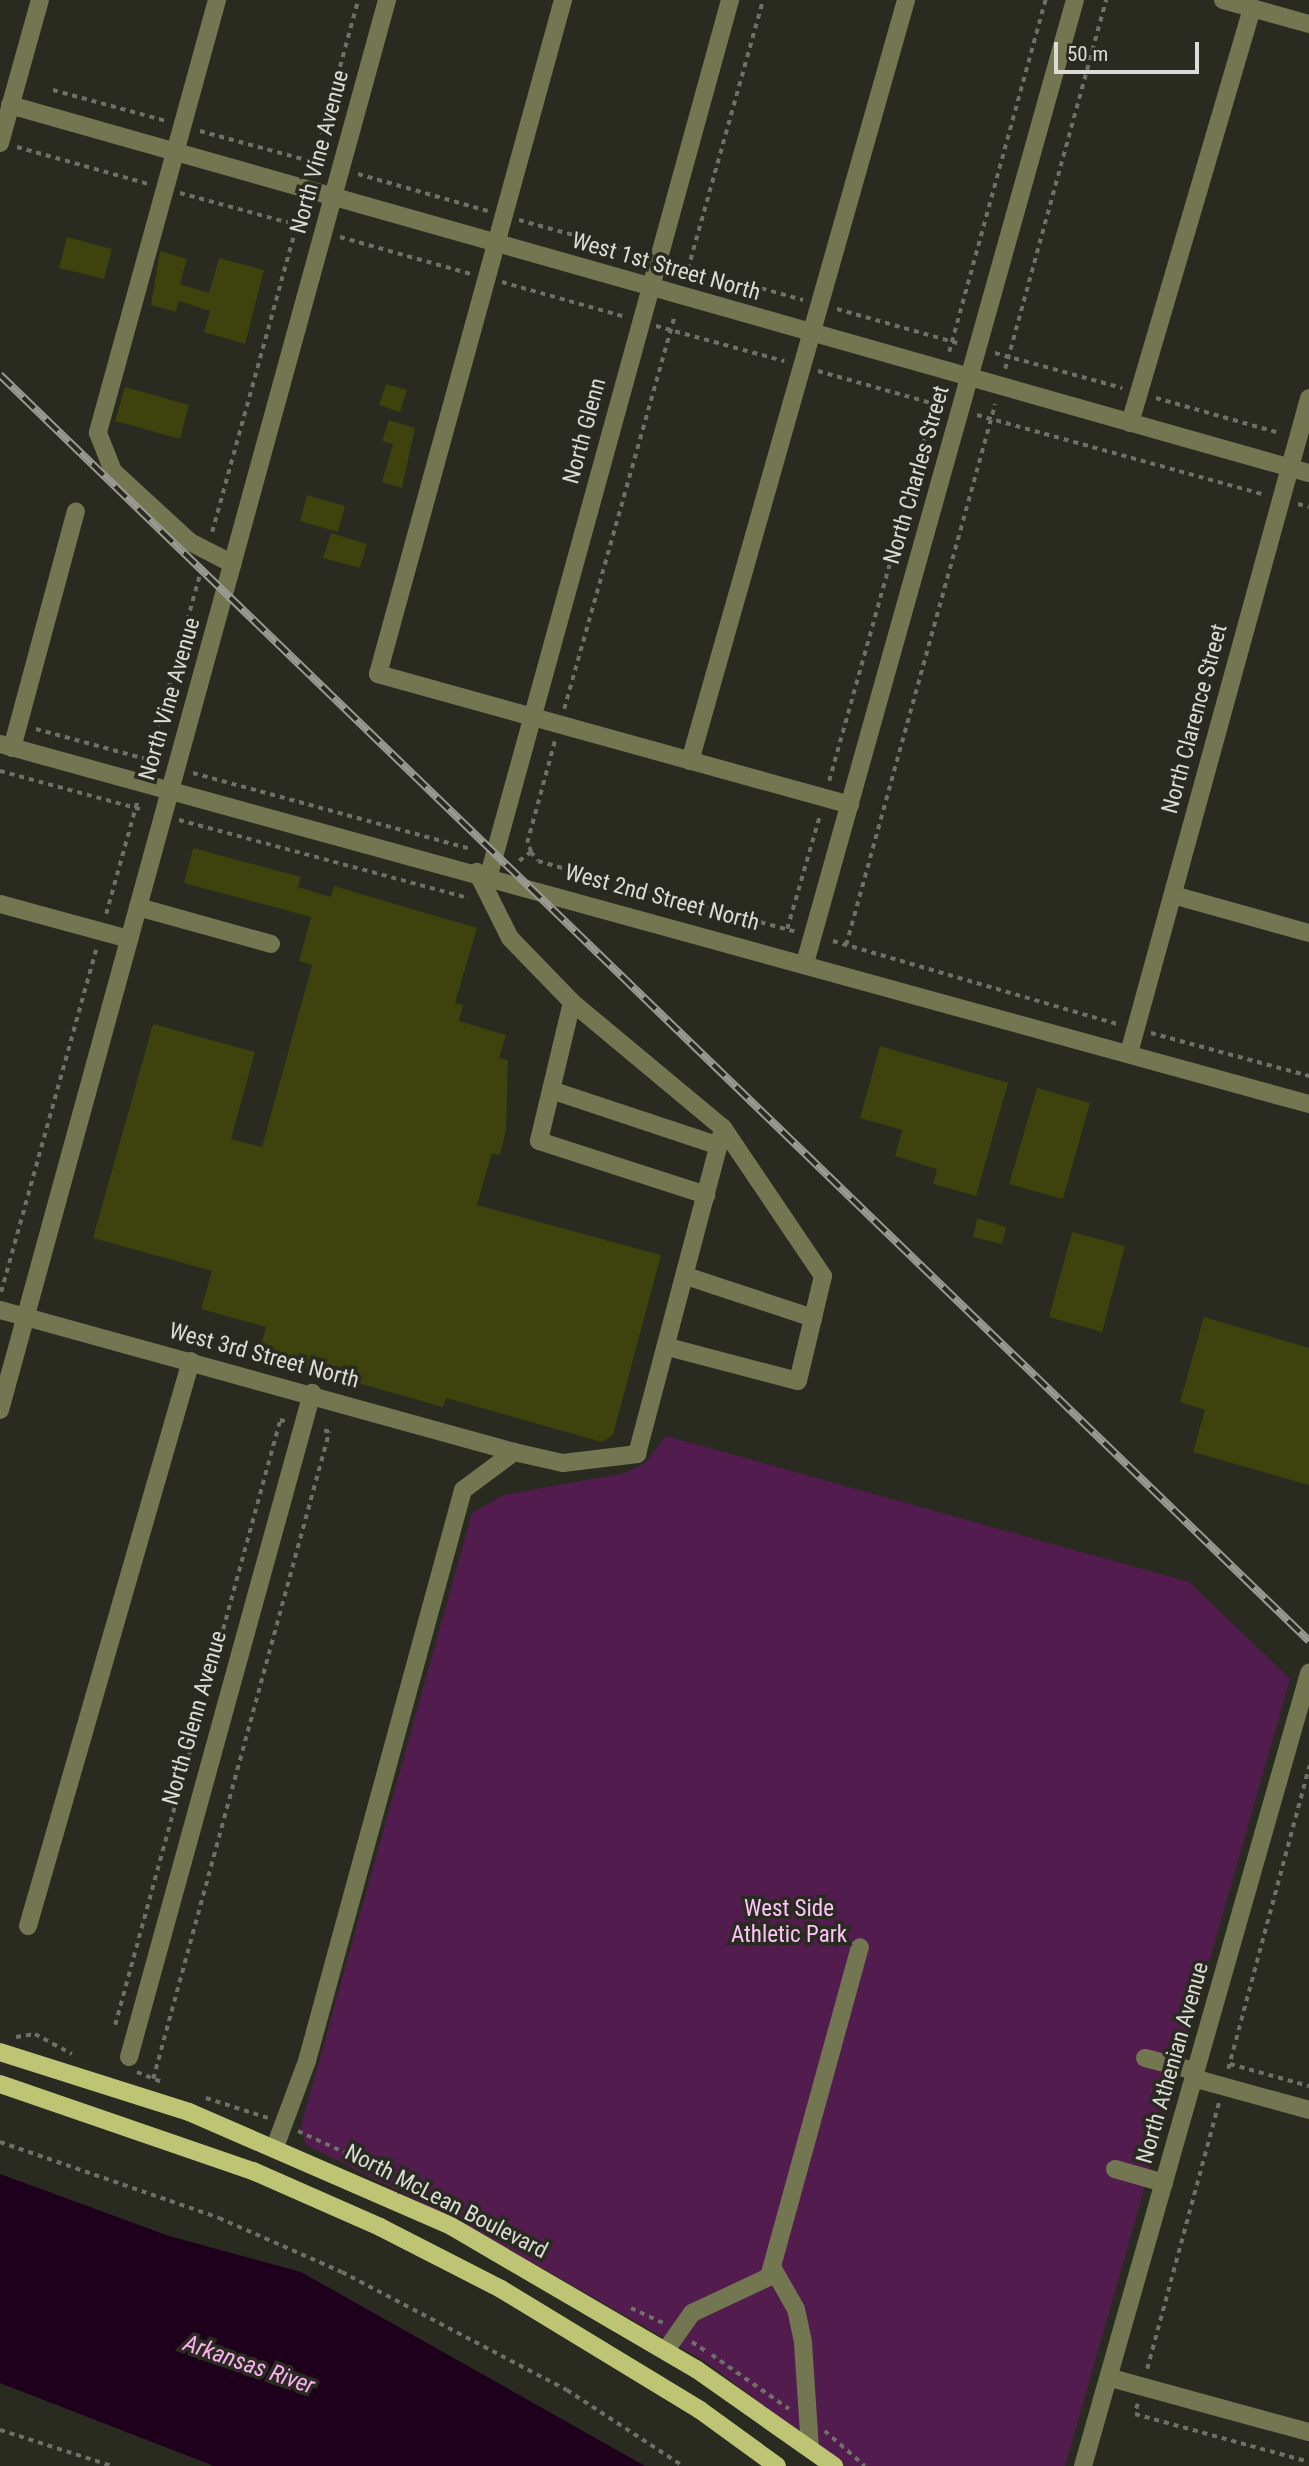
<!DOCTYPE html>
<style>
body{margin:0}
#map{position:relative;width:1309px;height:2466px;overflow:hidden;background:#292a20;font-family:"Roboto Condensed",sans-serif}
div>[style]{position:absolute}
[style*='--x']{left:calc(var(--x)*1px);top:calc(var(--y)*1px);width:calc(var(--w)*1px);rotate:calc(var(--a)*1deg)}
.green>*{inset:0;background:#521d4e}
.water>*{inset:0;background:#1e001c}
.building>*{inset:0;background:#3e420c}
.path>*{height:3.5px;margin-top:-1.75px;transform-origin:0;background:repeating-linear-gradient(90deg,#6f7068 0 5px,transparent 0 10px)}
.minor>*{height:18px;margin:-9px;padding:0 9px;transform-origin:9px;border-radius:9px;background:#737751}
.major>*{height:18px;margin:-9px;padding:0 9px;transform-origin:9px;border-radius:9px;background:#bdc574}
.rail>*{height:8px;margin-top:-4px;transform-origin:0;background:repeating-linear-gradient(90deg,#292a20 0 16px,#999a91 0 32px);box-sizing:border-box;border-block:2px solid #999a91}
span{translate:-50% -50%;white-space:nowrap;text-align:center;line-height:1.15;-webkit-text-stroke:7px #292a20;paint-order:stroke}
.street-label{font-size:23px;color:#dbdcd5}
.park-label{font-size:23px;color:#fdc4f6}
.water-label{font-size:24px;color:#fbaff2;font-style:italic}
.scale{position:absolute;left:1054px;top:42px;width:145px;height:32px;box-sizing:border-box;border:4px solid #dbdcd5;border-top:0;padding-left:9px;font-size:21px;line-height:24px;white-space:nowrap;color:#dbdcd5;-webkit-text-stroke:5px #292a20;paint-order:stroke}
</style>
<div id="map">
<div class="green">
<div style="clip-path:polygon(666px 1436px,1189px 1582px,1290px 1679px,1065px 2466px,845px 2466px,706px 2362px,474px 2229px,305px 2144px,301px 2126px,472px 1513px,504px 1495px,625px 1473px,645px 1463px)"></div>
</div>
<div class="water">
<div style="clip-path:polygon(0 2174px,169px 2236px,301px 2272px,645px 2466px,214px 2466px,0 2383px)"></div>
</div>
<div class="building">
<div style="clip-path:polygon(67px 237px,112px 249px,104px 279px,59px 268px)"></div>
<div style="clip-path:polygon(160px 251px,187px 259px,180px 284px,209px 293px,219px 258px,264px 270px,245px 344px,204px 332px,210px 311px,179px 301px,176px 312px,151px 305px)"></div>
<div style="clip-path:polygon(386px 384px,407px 390px,400px 412px,379px 405px)"></div>
<div style="clip-path:polygon(125px 387px,189px 405px,180px 439px,115px 421px)"></div>
<div style="clip-path:polygon(389px 420px,415px 428px,402px 488px,382px 482px,393px 444px,382px 441px)"></div>
<div style="clip-path:polygon(307px 495px,345px 506px,338px 532px,300px 521px)"></div>
<div style="clip-path:polygon(331px 533px,367px 544px,360px 568px,323px 558px)"></div>
<div style="clip-path:polygon(193px 848px,301px 877px,298px 887px,331px 897px,334px 886px,477px 928px,455px 1003px,463px 1005px,459px 1021px,506px 1035px,499px 1058px,508px 1060px,506px 1130px,500px 1155px,492px 1153px,477px 1205px,661px 1255px,613px 1435px,602px 1442px,446px 1398px,443px 1407px,258px 1355px,266px 1327px,201px 1309px,212px 1271px,93px 1238px,153px 1024px,255px 1052px,231px 1139px,262px 1147px,312px 965px,299px 961px,311px 917px,184px 883px)"></div>
<div style="clip-path:polygon(880px 1046px,1008px 1083px,976px 1196px,933px 1184px,937px 1169px,895px 1156px,902px 1130px,860px 1118px)"></div>
<div style="clip-path:polygon(1037px 1088px,1090px 1103px,1063px 1199px,1009px 1184px)"></div>
<div style="clip-path:polygon(977px 1218px,1006px 1227px,1002px 1244px,973px 1237px)"></div>
<div style="clip-path:polygon(1072px 1232px,1125px 1246px,1102px 1332px,1049px 1317px)"></div>
<div style="clip-path:polygon(1204px 1317px,1309px 1348px,1309px 1485px,1193px 1452px,1205px 1410px,1180px 1402px)"></div>
</div>
<div class="path">
<div style="--x:53;--y:90;--w:117;--a:15.3"></div>
<div style="--x:200;--y:131;--w:129;--a:15.3"></div>
<div style="--x:17;--y:147;--w:137;--a:15.7"></div>
<div style="--x:311;--y:173;--w:179;--a:-74.8"></div>
<div style="--x:358;--y:174;--w:135;--a:15.9"></div>
<div style="--x:180;--y:193;--w:133;--a:15.3"></div>
<div style="--x:519;--y:220;--w:128;--a:15.5"></div>
<div style="--x:340;--y:237;--w:136;--a:15.8"></div>
<div style="--x:675;--y:264;--w:133;--a:15.7"></div>
<div style="--x:685;--y:279;--w:290;--a:-74.4"></div>
<div style="--x:502;--y:282;--w:129;--a:15.8"></div>
<div style="--x:837;--y:309;--w:129;--a:15.8"></div>
<div style="--x:656;--y:326;--w:133;--a:15.3"></div>
<div style="--x:949;--y:352;--w:365;--a:-74.7"></div>
<div style="--x:995;--y:353;--w:132;--a:15.4"></div>
<div style="--x:1005;--y:369;--w:383;--a:-74.7"></div>
<div style="--x:818;--y:371;--w:129;--a:15.8"></div>
<div style="--x:1156;--y:398;--w:129;--a:15.8"></div>
<div style="--x:977;--y:415;--w:299;--a:15.5"></div>
<div style="--x:1298;--y:504;--w:11;--a:15"></div>
<div style="--x:212;--y:532;--w:335;--a:-74.6"></div>
<div style="--x:564;--y:709;--w:410;--a:-74.3"></div>
<div style="--x:36;--y:729;--w:129;--a:15.3"></div>
<div style="--x:147;--y:765;--w:205;--a:-74.5"></div>
<div style="--x:0;--y:771;--w:149;--a:15.2"></div>
<div style="--x:193;--y:773;--w:288;--a:15.3"></div>
<div style="--x:829;--y:781;--w:408;--a:-74.4"></div>
<div style="--x:179;--y:820;--w:300;--a:15.1"></div>
<div style="--x:531;--y:852;--w:10;--a:-114"></div>
<div style="--x:527;--y:843;--w:107;--a:-74.8"></div>
<div style="--x:519;--y:861;--w:15;--a:-37"></div>
<div style="--x:531;--y:852;--w:11;--a:52"></div>
<div style="--x:538;--y:861;--w:51;--a:15.9"></div>
<div style="--x:587;--y:875;--w:218;--a:15.2"></div>
<div style="--x:106;--y:914;--w:116;--a:-74.5"></div>
<div style="--x:787;--y:929;--w:119;--a:-73.9"></div>
<div style="--x:833;--y:941;--w:299;--a:16.3"></div>
<div style="--x:846;--y:945;--w:561;--a:-74.6"></div>
<div style="--x:1151;--y:1033;--w:164;--a:15.2"></div>
<div style="--x:1;--y:1292;--w:356;--a:-74.5"></div>
<div style="--x:115;--y:2025;--w:627;--a:-74.74"></div>
<div style="--x:280;--y:1420;--w:8;--a:14"></div>
<div style="--x:16;--y:2037;--w:19;--a:-9"></div>
<div style="--x:35;--y:2034;--w:42;--a:28.4"></div>
<div style="--x:1230;--y:2064;--w:82;--a:15.6"></div>
<div style="--x:1228;--y:2069;--w:314;--a:-75"></div>
<div style="--x:137;--y:2072;--w:27;--a:22"></div>
<div style="--x:153;--y:2079;--w:671;--a:-74.78"></div>
<div style="--x:329;--y:1432;--w:10;--a:-169"></div>
<div style="--x:206;--y:2098;--w:65;--a:17.9"></div>
<div style="--x:298;--y:2131;--w:136;--a:24.7"></div>
<div style="--x:422;--y:2188;--w:104;--a:29.3"></div>
<div style="--x:0;--y:2142;--w:232;--a:19.1"></div>
<div style="--x:219;--y:2218;--w:134;--a:23.7"></div>
<div style="--x:342;--y:2272;--w:254;--a:27.7"></div>
<div style="--x:567;--y:2390;--w:139;--a:33.2"></div>
<div style="--x:631;--y:2308;--w:38;--a:25"></div>
<div style="--x:692;--y:2342;--w:17;--a:33"></div>
<div style="--x:712;--y:2355;--w:94;--a:35"></div>
<div style="--x:1147;--y:2369;--w:276;--a:-74.9"></div>
<div style="--x:1138;--y:2404;--w:10;--a:107"></div>
<div style="--x:1135;--y:2414;--w:180;--a:15.4"></div>
<div style="--x:0;--y:2430;--w:118;--a:17.8"></div>
<div style="--x:825;--y:2431;--w:53;--a:41.2"></div>
</div>
<div class="minor">
<div style="--x:217;--y:0;--w:449;--a:105.4"></div>
<div style="--x:98;--y:433;--w:41;--a:68.5"></div>
<div style="--x:113;--y:471;--w:105;--a:42.7"></div>
<div style="--x:190;--y:542;--w:48;--a:27.1"></div>
<div style="--x:563;--y:0;--w:699;--a:105.35"></div>
<div style="--x:378;--y:674;--w:490;--a:15.5"></div>
<div style="--x:1223;--y:0;--w:89;--a:15.6"></div>
<div style="--x:10;--y:105;--w:1350;--a:15.82"></div>
<div style="--x:0;--y:143;--w:148;--a:-74.4"></div>
<div style="--x:1130;--y:423;--w:433;--a:-73.6"></div>
<div style="--x:0;--y:744;--w:1358;--a:15.38"></div>
<div style="--x:12;--y:748;--w:245;--a:-74.9"></div>
<div style="--x:690;--y:761;--w:791;--a:-74.15"></div>
<div style="--x:489;--y:875;--w:908;--a:-74.6"></div>
<div style="--x:1173;--y:895;--w:141;--a:15.6"></div>
<div style="--x:0;--y:904;--w:134;--a:15.2"></div>
<div style="--x:138;--y:907;--w:138;--a:15.5"></div>
<div style="--x:805;--y:963;--w:1000;--a:-74.34"></div>
<div style="--x:572;--y:1002;--w:143;--a:103.4"></div>
<div style="--x:539;--y:1141;--w:176;--a:17.9"></div>
<div style="--x:1129;--y:1053;--w:679;--a:-74.63"></div>
<div style="--x:551;--y:1090;--w:177;--a:18.4"></div>
<div style="--x:686;--y:1276;--w:134;--a:18.3"></div>
<div style="--x:0;--y:1310;--w:533;--a:15.44"></div>
<div style="--x:514;--y:1452;--w:50;--a:12.7"></div>
<div style="--x:563;--y:1463;--w:75;--a:-6.9"></div>
<div style="--x:637;--y:1454;--w:337;--a:-75.2"></div>
<div style="--x:723;--y:1128;--w:197;--a:-140.2"></div>
<div style="--x:572;--y:1002;--w:89;--a:-134.1"></div>
<div style="--x:510;--y:938;--w:74;--a:-116.6"></div>
<div style="--x:668;--y:1347;--w:134;--a:14.7"></div>
<div style="--x:798;--y:1381;--w:108;--a:-76.6"></div>
<div style="--x:823;--y:1276;--w:179;--a:-124"></div>
<div style="--x:0;--y:1410;--w:1462;--a:-74.65"></div>
<div style="--x:28;--y:1926;--w:588;--a:-73.91"></div>
<div style="--x:129;--y:2057;--w:689;--a:-74.59"></div>
<div style="--x:1145;--y:2058;--w:52;--a:14.6"></div>
<div style="--x:1193;--y:2078;--w:120;--a:15.4"></div>
<div style="--x:275;--y:2147;--w:92;--a:-69.6"></div>
<div style="--x:307;--y:2061;--w:592;--a:-74.72"></div>
<div style="--x:463;--y:1490;--w:64;--a:-36.7"></div>
<div style="--x:1115;--y:2169;--w:51;--a:15.9"></div>
<div style="--x:772;--y:2267;--w:48;--a:60.3"></div>
<div style="--x:796;--y:2309;--w:35;--a:78"></div>
<div style="--x:803;--y:2343;--w:105;--a:86.2"></div>
<div style="--x:666;--y:2350;--w:45;--a:-54.9"></div>
<div style="--x:692;--y:2313;--w:85;--a:-25.1"></div>
<div style="--x:769;--y:2277;--w:342;--a:-74.6"></div>
<div style="--x:1111;--y:2378;--w:205;--a:15.3"></div>
<div style="--x:1083;--y:2466;--w:825;--a:-74.09"></div>
</div>
<div class="major">
<div style="--x:0;--y:2052;--w:198;--a:17.6"></div>
<div style="--x:189;--y:2112;--w:286;--a:23.5"></div>
<div style="--x:451;--y:2226;--w:284;--a:30.3"></div>
<div style="--x:696;--y:2369;--w:169;--a:35.1"></div>
<div style="--x:0;--y:2084;--w:268;--a:19"></div>
<div style="--x:253;--y:2171;--w:139;--a:23.8"></div>
<div style="--x:380;--y:2227;--w:136;--a:27.1"></div>
<div style="--x:501;--y:2289;--w:233;--a:31.3"></div>
<div style="--x:700;--y:2410;--w:95;--a:36"></div>
</div>
<div class="rail">
<div style="--x:0;--y:375;--w:1821;--a:44.04"></div>
</div>
<div class="street-label">
<span style="left:320px;top:152px;rotate:-75deg">North Vine Avenue</span>
<span style="left:666px;top:267px;rotate:16deg">West 1st Street North</span>
<span style="left:585px;top:431px;rotate:-75deg">North Glenn</span>
<span style="left:917px;top:475px;rotate:-74deg">North Charles Street</span>
<span style="left:170px;top:699px;rotate:-74deg">North Vine Avenue</span>
<span style="left:1195px;top:719px;rotate:-75deg">North Clarence Street</span>
<span style="left:662px;top:898px;rotate:15deg">West 2nd Street North</span>
<span style="left:264px;top:1356px;rotate:15deg">West 3rd Street North</span>
<span style="left:195px;top:1718px;rotate:-74deg">North Glenn Avenue</span>
<span style="left:1173px;top:2063px;rotate:-74deg">North Athenian Avenue</span>
<span style="left:446px;top:2202px;rotate:27deg">North McLean Boulevard</span>
</div>
<div class="park-label">
<span style="left:789px;top:1922px">West Side<br>Athletic Park</span>
</div>
<div class="water-label">
<span style="left:249px;top:2365px;rotate:19deg">Arkansas River</span>
</div>
<div class="scale">50 m</div>
</div>
